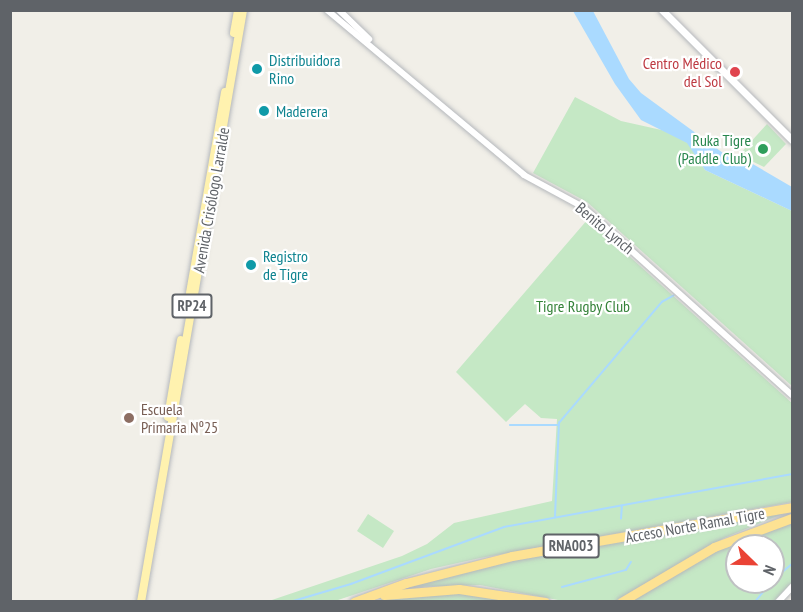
<!DOCTYPE html>
<meta charset="utf-8">
<style>
body{margin:0}
#map{position:relative;width:803px;height:612px;overflow:hidden;background:#f1efe8;font-family:"PT Sans Narrow",sans-serif}
div>[style]{position:absolute}
[style*='--x']{left:calc(var(--x)*1px);top:calc(var(--y)*1px);width:calc(var(--w)*1px);rotate:calc(var(--a)*1deg)}
.green>*{inset:0;background:#c5e8c5}
.water>*{inset:0;background:#aadaff}
.stream>*{height:1.5px;margin:-0.75px;padding:0 0.75px;transform-origin:0.75px;border-radius:0.75px;background:#aadaff}
.roads{filter:drop-shadow(0 0 2px #b5b8bc) drop-shadow(0 0 2px #b5b8bc)}
.tertiary>*{height:6px;margin:-3px;padding:0 3px;transform-origin:3px;border-radius:3px;background:#fff}
.secondary>*{height:7px;margin:-3.5px;padding:0 3.5px;transform-origin:3.5px;border-radius:3.5px;background:#fff}
.primary>*{height:8px;margin:-4px;padding:0 4px;transform-origin:4px;border-radius:4px;background:#fff2af}
.motorway>*{height:9px;margin:-4.5px;padding:0 4.5px;transform-origin:4.5px;border-radius:4.5px;background:#fde293}
.dots>*{width:16px;height:16px;translate:-50% -50%;box-sizing:border-box;border:3px solid #fff;border-radius:50%}
span{translate:-50% -50%;white-space:nowrap;text-align:center;line-height:1.15;-webkit-text-stroke:4.5px #fff;paint-order:stroke}
.shield-label span{padding:2px 4px;background:#fff;border:2px solid;border-radius:4px;-webkit-text-stroke-width:0}
.shield-label{font-size:15px;color:#5f6368;font-weight:700}
.culture-label{font-size:16px;color:#0d838f}
.left{translate:0 -50%;text-align:left}
.health-label{font-size:16px;color:#be3a42}
.right{translate:-100% -50%;text-align:right}
.leisure-label{font-size:16px;color:#27864d}
.street-label{font-size:16px;color:#5f6368}
.park-label{font-size:16px;color:#348238}
.education-label{font-size:16px;color:#785e54}
.frame{position:absolute;inset:0;border:12px solid #5f6368;pointer-events:none}
.north{position:absolute;left:725px;top:534px;width:60px;height:60px;box-sizing:border-box;background:#fff;border:2px solid #bfc1c3;border-radius:50%;rotate:113deg;font-size:16px;font-weight:700;line-height:24px;text-align:center;color:#5f6368}
.north::after{content:'';display:block;margin:auto;width:21px;height:27px;background:#ea4335;clip-path:polygon(50% 0,100% 100%,50% 72%,0 100%)}
</style>
<div id="map">
<div class="green">
<div style="clip-path:polygon(575px 97px,621px 121px,666px 131px,688px 143px,705px 170px,792px 211px,792px 386px,587px 202px,533px 173px)"></div>
<div style="clip-path:polygon(767px 124px,786px 144px,764px 167px,739px 155px)"></div>
<div style="clip-path:polygon(588px 219px,792px 403px,792px 502px,480px 558px,431px 569px,335px 601px,266px 602px,402px 556px,427px 544px,454px 523px,552px 501px,557px 419px,541px 418px,525px 404px,506px 422px,456px 372px)"></div>
<div style="clip-path:polygon(792px 510px,724px 538px,615px 601px,563px 601px,480px 585px,407px 587px,536px 554px)"></div>
<div style="clip-path:polygon(368px 514px,394px 531px,383px 548px,357px 531px)"></div>
<div style="clip-path:polygon(evenodd,792px 521px,792px 582px,774px 601px,630px 602px,717px 550px,792px 521px,737px 546px,773px 546px,773px 582px,737px 582px,737px 546px)"></div>
<div style="clip-path:polygon(454px 592px,534px 602px,372px 602px,383px 599px)"></div>
</div>
<div class="water">
<div style="clip-path:polygon(573px 11px,593px 11px,629px 79px,641px 93px,723px 153px,751px 163px,792px 187px,792px 211px,705px 170px,687px 143px,641px 120px,615px 84px)"></div>
</div>
<div class="stream">
<div style="--x:510;--y:425;--w:49;--a:0"></div>
<div style="--x:555;--y:517;--w:94;--a:-87.6"></div>
<div style="--x:559;--y:423;--w:159;--a:-49.6"></div>
<div style="--x:662;--y:302;--w:13;--a:-29"></div>
<div style="--x:621;--y:519;--w:13;--a:-86"></div>
<div style="--x:773;--y:580;--w:25;--a:-40"></div>
<div style="--x:562;--y:587;--w:66;--a:-14.9"></div>
<div style="--x:626;--y:570;--w:9;--a:-58"></div>
<div style="--x:290;--y:602;--w:64;--a:-16.4"></div>
<div style="--x:351;--y:584;--w:163;--a:-20.4"></div>
<div style="--x:504;--y:527;--w:293;--a:-10.4"></div>
<div style="--x:755;--y:602;--w:26;--a:-51"></div>
</div>
<div class="roads">
<div class="tertiary">
<div style="--x:327;--y:10;--w:257;--a:39.9"></div>
<div style="--x:524;--y:175;--w:67;--a:28.5"></div>
<div style="--x:583;--y:207;--w:281;--a:42"></div>
<div style="--x:339;--y:10;--w:42;--a:44"></div>
<div style="--x:778;--y:602;--w:21;--a:-47"></div>
</div>
<div class="secondary">
<div style="--x:662;--y:10;--w:184;--a:45"></div>
</div>
<div class="primary">
<div style="--x:234;--y:33;--w:23;--a:-80"></div>
<div style="--x:190;--y:293;--w:204;--a:-80.1"></div>
<div style="--x:168;--y:417;--w:78;--a:-80.4"></div>
<div style="--x:141;--y:602;--w:601;--a:-80.22"></div>
</div>
<div class="motorway">
<div style="--x:384;--y:595;--w:75;--a:-4.6"></div>
<div style="--x:459;--y:589;--w:87;--a:8.6"></div>
<div style="--x:354;--y:602;--w:55;--a:-20.1"></div>
<div style="--x:406;--y:583;--w:109;--a:-14.3"></div>
<div style="--x:512;--y:556;--w:284;--a:-9.9"></div>
<div style="--x:621;--y:602;--w:108;--a:-30.6"></div>
<div style="--x:714;--y:547;--w:83;--a:-20.4"></div>
</div>
</div>
<div class="dots">
<div style="left:257px;top:69px;background:#0f9aa8"></div>
<div style="left:735px;top:72px;background:#e0444e"></div>
<div style="left:264px;top:111px;background:#0f9aa8"></div>
<div style="left:763px;top:149px;background:#2e9e5b"></div>
<div style="left:251px;top:265px;background:#0f9aa8"></div>
<div style="left:129px;top:418px;background:#8d6e63"></div>
</div>
<div class="shield-label">
<span style="left:192px;top:306px">RP24</span>
<span style="left:571px;top:546px">RNA003</span>
</div>
<div class="culture-label">
<span class="left" style="left:269px;top:69px">Distribuidora<br>Rino</span>
<span class="left" style="left:276px;top:111px">Maderera</span>
<span class="left" style="left:263px;top:265px">Registro<br>de Tigre</span>
</div>
<div class="health-label">
<span class="right" style="left:722px;top:72px">Centro Médico<br>del Sol</span>
</div>
<div class="leisure-label">
<span class="right" style="left:751px;top:149px">Ruka Tigre<br>(Paddle Club)</span>
</div>
<div class="street-label">
<span style="left:211px;top:200px;rotate:-80deg">Avenida Crisólogo Larralde</span>
<span style="left:605px;top:228px;rotate:40deg">Benito Lynch</span>
<span style="left:695px;top:525px;rotate:-10deg">Acceso Norte Ramal Tigre</span>
</div>
<div class="park-label">
<span style="left:583px;top:306px">Tigre Rugby Club</span>
</div>
<div class="education-label">
<span class="left" style="left:141px;top:418px">Escuela<br>Primaria Nº25</span>
</div>
<div class="frame"></div>
<div class="north">N</div>
</div>
